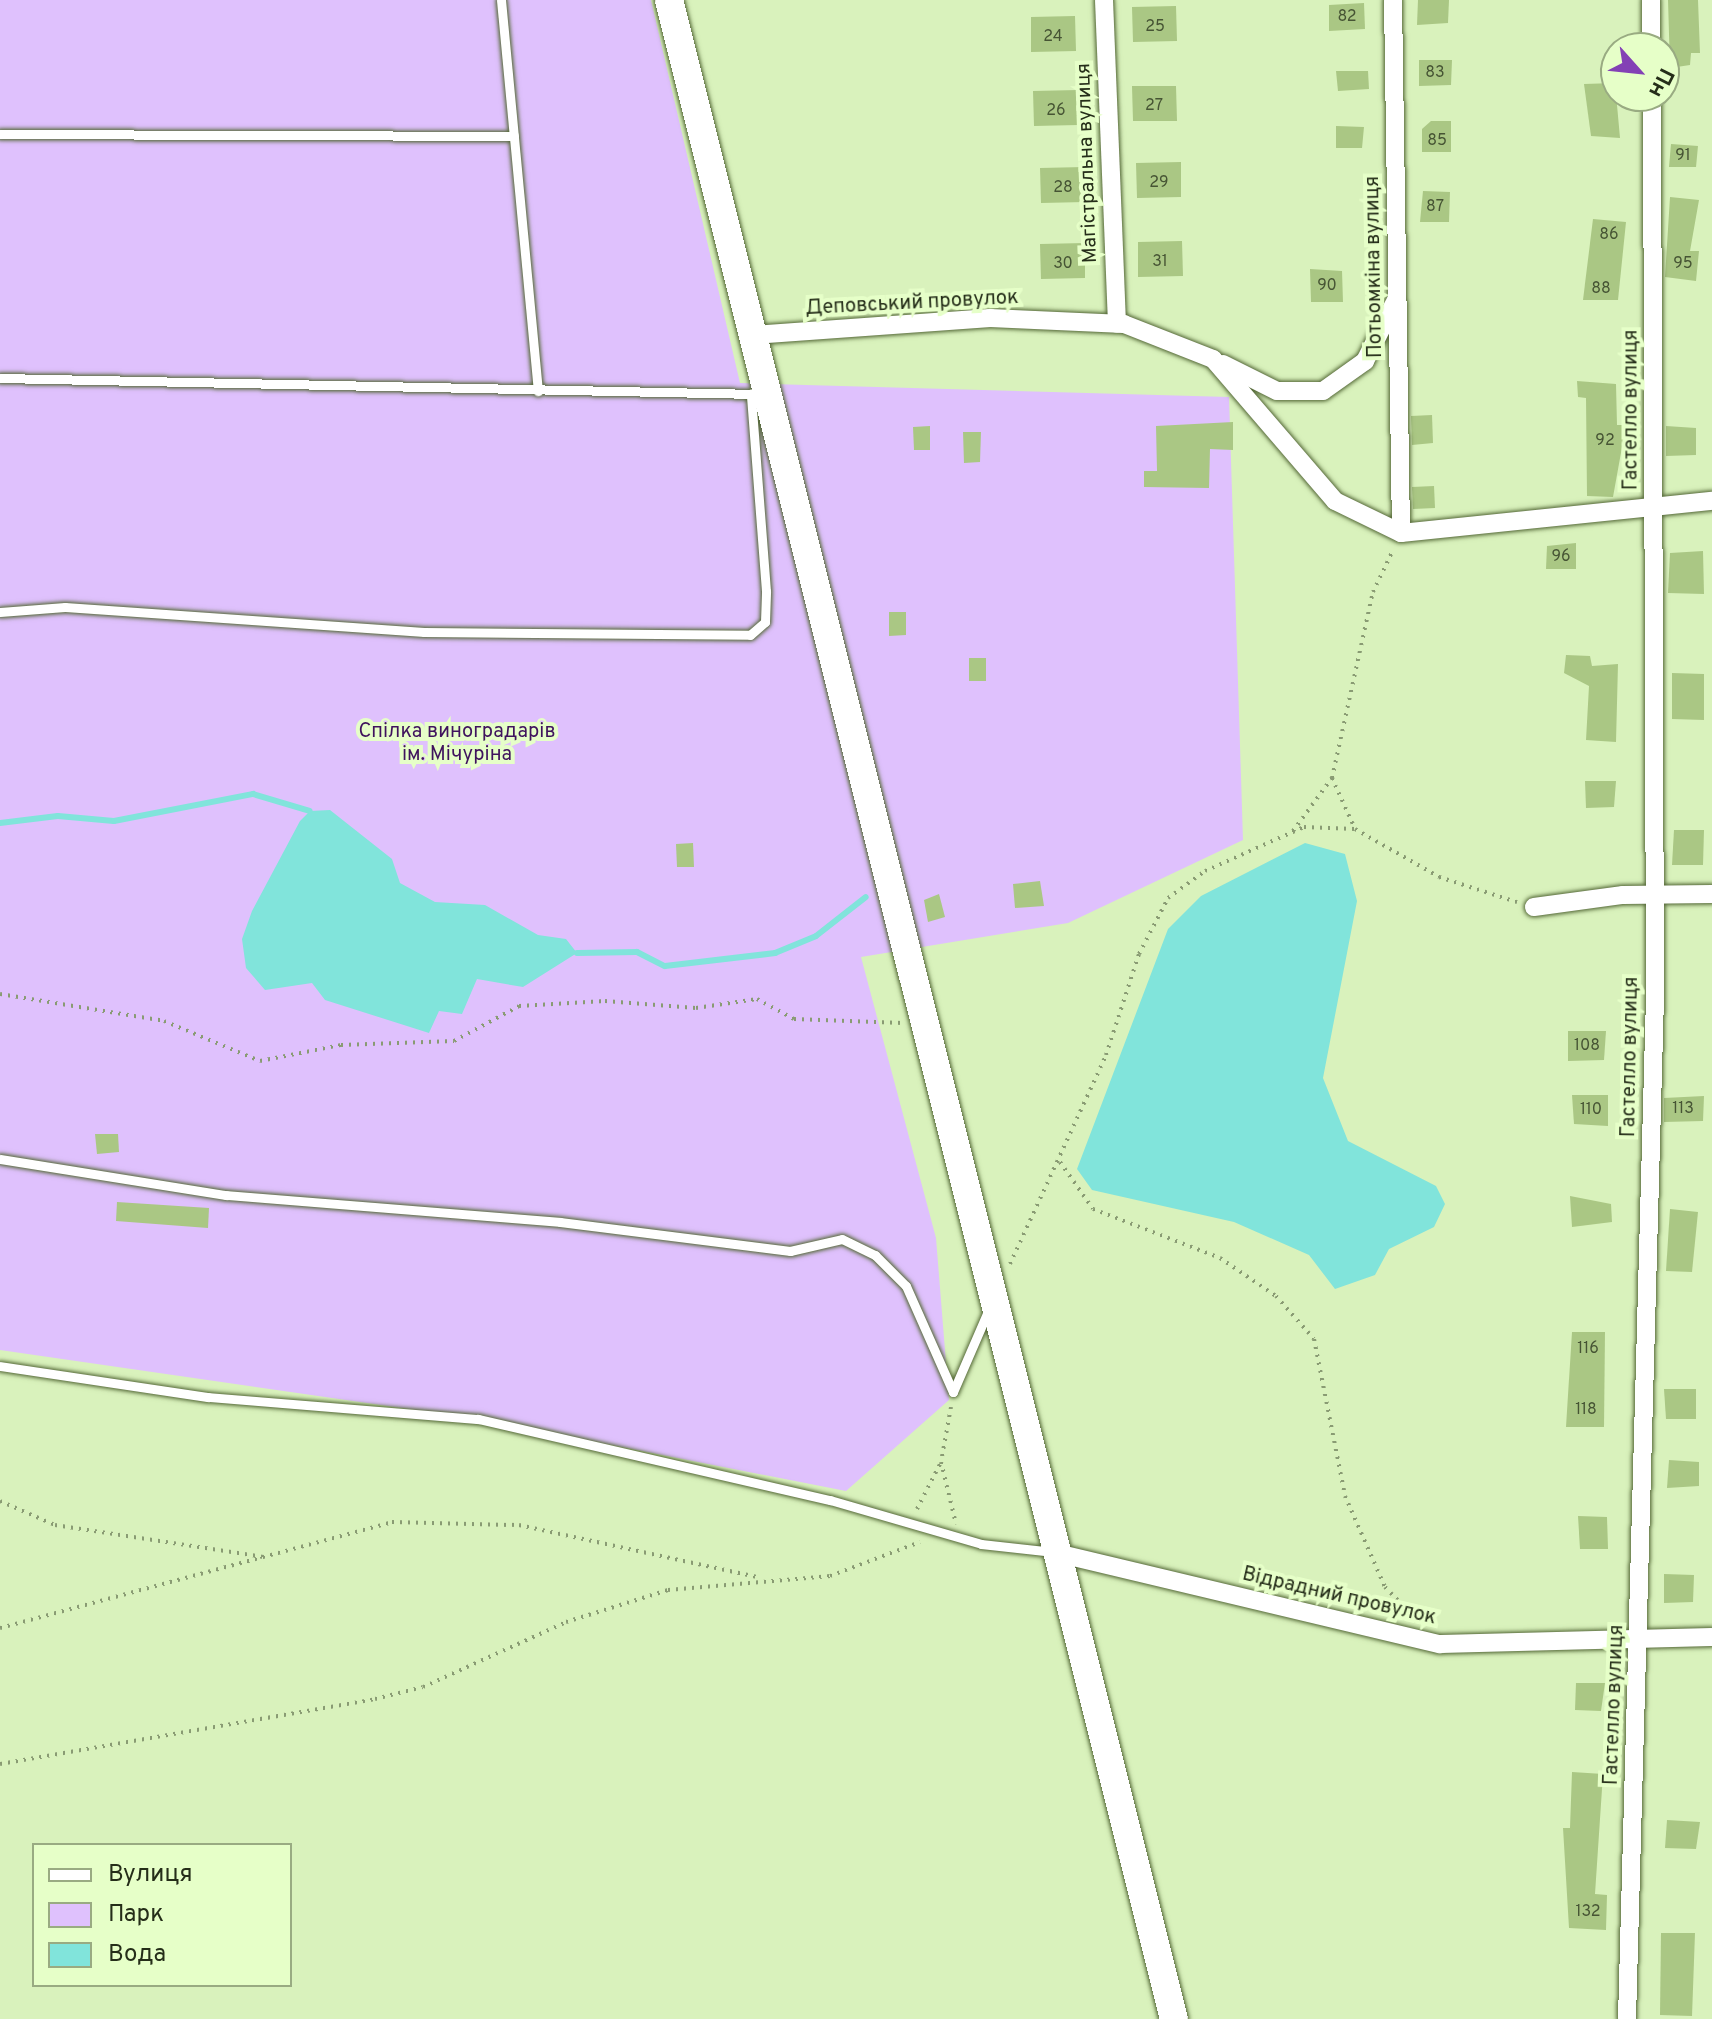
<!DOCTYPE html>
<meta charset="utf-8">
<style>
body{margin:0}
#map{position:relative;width:1712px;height:2019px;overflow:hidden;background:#d9f2bc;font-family:Overpass,sans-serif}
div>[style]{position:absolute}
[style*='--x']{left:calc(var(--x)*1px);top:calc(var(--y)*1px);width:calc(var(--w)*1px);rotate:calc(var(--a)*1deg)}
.green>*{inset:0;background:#dfc1fd}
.water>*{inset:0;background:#81e4db}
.stream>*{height:6px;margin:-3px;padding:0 3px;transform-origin:3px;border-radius:3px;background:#81e4db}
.building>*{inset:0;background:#aac784}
.path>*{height:4px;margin-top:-2px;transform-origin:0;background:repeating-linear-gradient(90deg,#899b73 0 2px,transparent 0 8px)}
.roads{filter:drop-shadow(0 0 2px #546837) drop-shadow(0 0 2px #546837)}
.lane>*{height:9px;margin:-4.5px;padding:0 4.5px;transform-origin:4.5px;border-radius:4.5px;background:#fff}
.street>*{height:18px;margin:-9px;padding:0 9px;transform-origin:9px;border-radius:9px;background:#fff}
.primary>*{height:28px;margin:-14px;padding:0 14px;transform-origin:14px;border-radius:14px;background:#fff}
span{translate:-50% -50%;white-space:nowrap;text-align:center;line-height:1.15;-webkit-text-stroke:8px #e6ffc8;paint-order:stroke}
.number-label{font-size:16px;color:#465434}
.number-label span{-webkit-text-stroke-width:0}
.street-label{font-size:20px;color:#252e19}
.park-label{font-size:20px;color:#3f135d}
.legend{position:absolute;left:32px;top:1843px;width:260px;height:144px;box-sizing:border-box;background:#e6ffc8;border:2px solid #99ab82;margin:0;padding:10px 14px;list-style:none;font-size:24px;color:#252e19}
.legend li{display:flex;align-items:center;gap:16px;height:40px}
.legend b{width:40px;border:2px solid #99ab82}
.north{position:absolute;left:1600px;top:32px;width:80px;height:80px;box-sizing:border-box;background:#e6ffc8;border:2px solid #99ab82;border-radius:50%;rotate:117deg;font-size:22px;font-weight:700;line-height:32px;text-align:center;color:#252e19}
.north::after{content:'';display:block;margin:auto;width:28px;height:36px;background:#8341b5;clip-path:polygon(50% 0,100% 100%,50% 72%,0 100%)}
</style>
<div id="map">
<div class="green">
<div style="clip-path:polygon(0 0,651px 0,740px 383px,1229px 397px,1243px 840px,1068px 923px,861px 957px,936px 1238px,949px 1400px,846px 1491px,478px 1419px,0 1350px)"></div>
</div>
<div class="water">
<div style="clip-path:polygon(330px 810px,392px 859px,400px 883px,435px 902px,485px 905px,538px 935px,566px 939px,577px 953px,523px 987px,477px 979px,462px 1014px,439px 1011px,429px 1033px,325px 1000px,312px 983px,265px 990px,246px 968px,242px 939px,252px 911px,300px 821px,310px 811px)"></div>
<div style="clip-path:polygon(1305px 843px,1345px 854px,1357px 901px,1323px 1078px,1348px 1141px,1436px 1186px,1445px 1204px,1434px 1227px,1389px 1249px,1375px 1275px,1335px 1289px,1309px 1255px,1234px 1222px,1092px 1190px,1077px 1169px,1168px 929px,1201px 896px)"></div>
</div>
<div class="stream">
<div style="--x:0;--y:823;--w:58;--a:-6.9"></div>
<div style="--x:58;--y:816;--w:56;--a:5.1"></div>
<div style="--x:114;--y:821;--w:142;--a:-11"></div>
<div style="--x:253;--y:794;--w:59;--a:16.6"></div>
<div style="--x:577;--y:953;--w:60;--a:-1"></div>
<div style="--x:637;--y:952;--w:31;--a:27"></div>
<div style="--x:665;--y:966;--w:111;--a:-6.7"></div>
<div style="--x:775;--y:953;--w:44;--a:-22.5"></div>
<div style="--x:816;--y:936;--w:63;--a:-38"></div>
</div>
<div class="building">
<div style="clip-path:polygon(1418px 0,1449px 0,1448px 23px,1417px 25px)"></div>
<div style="clip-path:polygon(1668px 0,1698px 0,1700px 53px,1691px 53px,1690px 65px,1670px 68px)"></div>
<div style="clip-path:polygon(1364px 3px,1365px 29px,1329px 31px,1329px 5px)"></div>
<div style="clip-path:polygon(1176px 6px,1177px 41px,1133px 42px,1132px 7px)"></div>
<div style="clip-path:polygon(1075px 16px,1076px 51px,1031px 52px,1031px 17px)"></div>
<div style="clip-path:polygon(1419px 60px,1452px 60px,1451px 85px,1419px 86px)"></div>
<div style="clip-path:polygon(1336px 71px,1368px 71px,1369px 89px,1338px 91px)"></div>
<div style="clip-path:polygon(1615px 83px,1620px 138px,1591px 136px,1584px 84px)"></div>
<div style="clip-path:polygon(1132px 86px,1176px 86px,1177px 121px,1133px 121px)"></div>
<div style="clip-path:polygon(1078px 90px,1078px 125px,1034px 126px,1033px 91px)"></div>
<div style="clip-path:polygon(1431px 121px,1451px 121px,1451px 152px,1422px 152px,1422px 129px)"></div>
<div style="clip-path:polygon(1336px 126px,1364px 127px,1362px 148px,1336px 148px)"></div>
<div style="clip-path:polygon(1671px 144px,1698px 146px,1696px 167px,1669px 167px)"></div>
<div style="clip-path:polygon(1181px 162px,1181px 197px,1137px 198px,1136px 163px)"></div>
<div style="clip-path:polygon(1084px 167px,1085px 202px,1041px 203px,1040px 168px)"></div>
<div style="clip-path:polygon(1423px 191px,1450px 192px,1449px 222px,1420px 222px)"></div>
<div style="clip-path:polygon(1670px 197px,1699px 200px,1690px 251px,1699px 251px,1696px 281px,1665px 277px)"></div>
<div style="clip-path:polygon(1593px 219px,1626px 222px,1618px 300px,1583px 300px)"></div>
<div style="clip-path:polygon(1182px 241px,1183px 276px,1138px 277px,1138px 242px)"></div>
<div style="clip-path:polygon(1085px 243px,1085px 278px,1041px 279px,1040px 244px)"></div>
<div style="clip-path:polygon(1310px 269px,1342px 271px,1343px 302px,1311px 302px)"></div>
<div style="clip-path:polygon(1577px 381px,1616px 384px,1617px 425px,1626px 425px,1613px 497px,1587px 496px,1586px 398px,1578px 397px)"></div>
<div style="clip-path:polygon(1432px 415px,1433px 443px,1412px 445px,1411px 416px)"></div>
<div style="clip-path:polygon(1233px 422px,1233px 450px,1210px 449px,1209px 488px,1144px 487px,1144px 471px,1157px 471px,1156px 426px)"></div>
<div style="clip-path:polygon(930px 426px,930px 450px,914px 450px,913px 427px)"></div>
<div style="clip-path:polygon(1666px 426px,1696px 428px,1696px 455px,1666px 456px)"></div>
<div style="clip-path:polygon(963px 432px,981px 432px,980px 462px,964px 463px)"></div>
<div style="clip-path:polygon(1434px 486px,1435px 508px,1413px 509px,1412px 487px)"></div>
<div style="clip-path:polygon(1576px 543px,1576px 569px,1546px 569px,1547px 546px)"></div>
<div style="clip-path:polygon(1703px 551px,1704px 594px,1668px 593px,1670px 553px)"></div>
<div style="clip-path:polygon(889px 612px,906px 612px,906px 635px,889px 636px)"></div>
<div style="clip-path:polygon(1566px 655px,1590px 656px,1592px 666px,1618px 664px,1616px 742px,1586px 740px,1589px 686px,1564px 673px)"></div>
<div style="clip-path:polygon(969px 658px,986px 658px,986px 681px,969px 681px)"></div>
<div style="clip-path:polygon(1672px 673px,1704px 674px,1704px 720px,1672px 719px)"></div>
<div style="clip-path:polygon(1585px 781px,1616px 781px,1614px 807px,1586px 808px)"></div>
<div style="clip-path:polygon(1674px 830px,1704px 830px,1703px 865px,1672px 865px)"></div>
<div style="clip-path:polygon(693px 843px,694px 867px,677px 867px,676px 844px)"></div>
<div style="clip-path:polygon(1040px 881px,1044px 906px,1015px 908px,1013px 884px)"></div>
<div style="clip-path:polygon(939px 894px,945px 917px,928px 922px,924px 900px)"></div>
<div style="clip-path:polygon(1568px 1031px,1606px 1031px,1604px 1060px,1568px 1061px)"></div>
<div style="clip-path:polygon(1572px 1095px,1608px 1095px,1608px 1126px,1574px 1124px)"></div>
<div style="clip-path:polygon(1704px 1096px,1703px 1121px,1664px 1122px,1664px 1098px)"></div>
<div style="clip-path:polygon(95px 1134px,118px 1134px,119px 1152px,97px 1154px)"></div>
<div style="clip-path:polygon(1570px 1196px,1611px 1204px,1612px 1222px,1572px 1227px)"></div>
<div style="clip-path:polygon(117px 1202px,209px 1208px,208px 1228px,116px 1221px)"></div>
<div style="clip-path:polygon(1670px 1209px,1698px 1212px,1692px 1272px,1666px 1271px)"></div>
<div style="clip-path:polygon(1572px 1332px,1605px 1332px,1604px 1427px,1566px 1427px)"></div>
<div style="clip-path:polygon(1664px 1389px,1696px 1389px,1696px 1419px,1666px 1419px)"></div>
<div style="clip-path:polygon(1669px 1460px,1699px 1462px,1699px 1486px,1667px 1488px)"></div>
<div style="clip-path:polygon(1578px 1516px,1607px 1517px,1608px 1549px,1580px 1549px)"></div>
<div style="clip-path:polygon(1664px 1574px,1694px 1575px,1693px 1602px,1664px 1603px)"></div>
<div style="clip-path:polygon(1576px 1683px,1605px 1683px,1601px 1711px,1575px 1710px)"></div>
<div style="clip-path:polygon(1572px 1772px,1603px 1774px,1595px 1894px,1607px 1895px,1606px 1930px,1569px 1928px,1563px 1828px,1570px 1828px)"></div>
<div style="clip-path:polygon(1667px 1820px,1700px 1822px,1696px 1849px,1665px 1848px)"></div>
<div style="clip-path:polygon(1661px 1933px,1695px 1933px,1692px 2016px,1660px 2015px)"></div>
</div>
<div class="path">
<div style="--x:1332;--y:778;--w:56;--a:65.7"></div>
<div style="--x:1293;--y:831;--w:66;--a:-53.7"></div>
<div style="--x:1332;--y:778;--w:190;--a:-77.6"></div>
<div style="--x:1373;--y:592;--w:47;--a:-64.5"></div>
<div style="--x:0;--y:994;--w:166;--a:9.3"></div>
<div style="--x:164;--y:1021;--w:104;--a:22.6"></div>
<div style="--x:260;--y:1061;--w:83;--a:-11.2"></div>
<div style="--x:341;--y:1045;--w:113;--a:-2"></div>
<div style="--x:454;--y:1041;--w:74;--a:-28.3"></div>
<div style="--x:519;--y:1006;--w:86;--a:-3.3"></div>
<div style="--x:605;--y:1001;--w:91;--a:4.4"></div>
<div style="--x:696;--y:1008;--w:62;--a:-8.4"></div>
<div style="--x:757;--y:999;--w:42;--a:28.4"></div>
<div style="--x:794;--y:1019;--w:109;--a:2.1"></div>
<div style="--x:1060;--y:1162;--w:57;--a:54.9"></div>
<div style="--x:1093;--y:1209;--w:136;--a:21.1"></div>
<div style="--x:1220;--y:1258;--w:68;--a:34.2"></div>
<div style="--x:1276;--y:1296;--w:57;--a:48.5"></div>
<div style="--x:1314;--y:1339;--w:160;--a:78.8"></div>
<div style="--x:1345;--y:1496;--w:99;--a:66.3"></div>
<div style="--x:1385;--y:1587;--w:45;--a:45.9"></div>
<div style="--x:1010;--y:1264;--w:230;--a:-65.3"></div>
<div style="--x:1106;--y:1055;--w:106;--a:-71.9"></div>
<div style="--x:1139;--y:954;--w:63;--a:-62.6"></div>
<div style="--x:1168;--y:898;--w:46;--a:-36.1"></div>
<div style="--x:1205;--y:871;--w:108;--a:-24"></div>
<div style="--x:1304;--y:827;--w:51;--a:2.2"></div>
<div style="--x:1355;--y:829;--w:97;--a:29.7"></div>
<div style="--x:1439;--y:877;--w:82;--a:17.8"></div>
<div style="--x:951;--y:1407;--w:56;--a:100.3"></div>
<div style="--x:941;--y:1462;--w:64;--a:76.4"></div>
<div style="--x:0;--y:1501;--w:60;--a:23.6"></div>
<div style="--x:55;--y:1525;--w:211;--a:8.7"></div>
<div style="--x:917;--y:1509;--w:51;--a:-62.9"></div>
<div style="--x:0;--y:1628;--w:406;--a:-15.1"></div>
<div style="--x:392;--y:1522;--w:127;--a:1.4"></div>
<div style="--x:519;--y:1525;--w:245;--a:12.3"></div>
<div style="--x:0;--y:1764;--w:381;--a:-9.8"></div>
<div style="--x:375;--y:1699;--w:49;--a:-14"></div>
<div style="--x:423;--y:1687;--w:157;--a:-24.4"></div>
<div style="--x:566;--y:1622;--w:107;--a:-17.4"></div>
<div style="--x:668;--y:1590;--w:163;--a:-4.9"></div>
<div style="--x:830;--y:1576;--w:96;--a:-20.7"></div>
</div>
<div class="roads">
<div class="lane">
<div style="--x:501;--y:0;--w:393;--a:84.6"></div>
<div style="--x:0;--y:134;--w:514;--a:0.22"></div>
<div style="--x:0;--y:378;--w:757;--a:1.21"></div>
<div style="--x:0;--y:612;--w:65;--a:-4.4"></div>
<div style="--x:65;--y:607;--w:360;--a:4"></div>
<div style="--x:424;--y:632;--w:326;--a:0.5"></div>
<div style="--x:750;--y:635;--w:20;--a:-41"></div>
<div style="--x:765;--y:622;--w:31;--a:-88"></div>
<div style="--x:766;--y:591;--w:198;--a:-94.4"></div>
<div style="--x:0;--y:1159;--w:229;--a:9.1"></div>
<div style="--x:226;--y:1195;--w:335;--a:4.6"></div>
<div style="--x:560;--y:1222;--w:232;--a:7.2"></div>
<div style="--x:790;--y:1251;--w:53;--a:-13"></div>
<div style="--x:842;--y:1239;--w:37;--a:26"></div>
<div style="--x:875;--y:1255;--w:44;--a:45"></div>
<div style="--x:906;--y:1286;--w:116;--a:66.1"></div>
<div style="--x:953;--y:1392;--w:90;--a:-66.6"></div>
<div style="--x:0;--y:1366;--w:210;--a:8.5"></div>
<div style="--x:208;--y:1397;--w:271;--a:4.7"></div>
<div style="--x:478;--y:1419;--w:361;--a:13"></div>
<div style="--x:830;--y:1500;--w:157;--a:16.2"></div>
<div style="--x:981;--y:1544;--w:73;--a:6.3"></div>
</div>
<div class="street">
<div style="--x:1104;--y:0;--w:324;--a:87.7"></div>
<div style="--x:1393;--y:0;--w:533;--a:89.14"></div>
<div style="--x:1651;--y:0;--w:48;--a:90"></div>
<div style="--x:753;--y:335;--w:238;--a:-4.1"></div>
<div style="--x:990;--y:318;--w:134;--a:2.6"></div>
<div style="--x:1124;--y:324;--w:96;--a:21.5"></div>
<div style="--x:1213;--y:359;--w:187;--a:49.3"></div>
<div style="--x:1335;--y:501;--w:73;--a:25.9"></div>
<div style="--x:1401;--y:533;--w:313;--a:-5.9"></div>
<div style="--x:1223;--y:364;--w:60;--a:26.6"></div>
<div style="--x:1277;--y:391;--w:46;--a:0"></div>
<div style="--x:1323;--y:391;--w:52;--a:-35.5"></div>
<div style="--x:1365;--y:361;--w:68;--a:-63.1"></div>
<div style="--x:1534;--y:907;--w:90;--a:-7.7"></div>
<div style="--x:1623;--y:895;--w:89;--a:-0.6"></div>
<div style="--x:1057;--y:1553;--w:394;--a:13.4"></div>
<div style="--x:1440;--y:1644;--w:272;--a:-1.5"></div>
<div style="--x:1627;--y:2019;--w:1021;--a:-88.43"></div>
<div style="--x:1655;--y:998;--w:902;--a:-90.19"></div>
</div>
<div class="primary">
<div style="--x:669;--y:0;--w:2081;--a:75.96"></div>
</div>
</div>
<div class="number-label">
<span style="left:1347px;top:17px">82</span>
<span style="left:1155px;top:27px">25</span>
<span style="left:1053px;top:37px">24</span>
<span style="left:1435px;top:73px">83</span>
<span style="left:1154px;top:106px">27</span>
<span style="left:1056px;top:111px">26</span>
<span style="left:1437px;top:141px">85</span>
<span style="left:1683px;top:156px">91</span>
<span style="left:1159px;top:183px">29</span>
<span style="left:1063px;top:188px">28</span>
<span style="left:1435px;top:207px">87</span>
<span style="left:1609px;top:235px">86</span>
<span style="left:1160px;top:262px">31</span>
<span style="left:1063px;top:264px">30</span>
<span style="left:1683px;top:264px">95</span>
<span style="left:1327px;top:286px">90</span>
<span style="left:1601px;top:289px">88</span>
<span style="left:1605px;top:441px">92</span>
<span style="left:1561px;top:557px">96</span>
<span style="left:1587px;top:1046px">108</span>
<span style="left:1683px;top:1109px">113</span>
<span style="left:1591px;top:1110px">110</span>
<span style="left:1588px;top:1349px">116</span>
<span style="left:1586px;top:1410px">118</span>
<span style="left:1588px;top:1912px">132</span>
</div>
<div class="street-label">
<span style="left:1088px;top:163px;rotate:-92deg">Магістральна вулиця</span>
<span style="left:1375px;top:267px;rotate:-91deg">Потьомкіна вулиця</span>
<span style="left:912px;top:304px;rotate:-3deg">Деповський провулок</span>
<span style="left:1632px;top:410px;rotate:-90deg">Гастелло вулиця</span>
<span style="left:1631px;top:1057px;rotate:-89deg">Гастелло вулиця</span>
<span style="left:1339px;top:1597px;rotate:13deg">Відрадний провулок</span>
<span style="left:1615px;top:1705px;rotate:-88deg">Гастелло вулиця</span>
</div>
<div class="park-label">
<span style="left:457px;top:744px">Спілка виноградарів<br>ім. Мічуріна</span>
</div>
<ul class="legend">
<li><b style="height:10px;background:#fff"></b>Вулиця</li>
<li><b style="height:22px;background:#dfc1fd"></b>Парк</li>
<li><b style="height:22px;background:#81e4db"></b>Вода</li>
</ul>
<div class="north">Пн</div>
</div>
